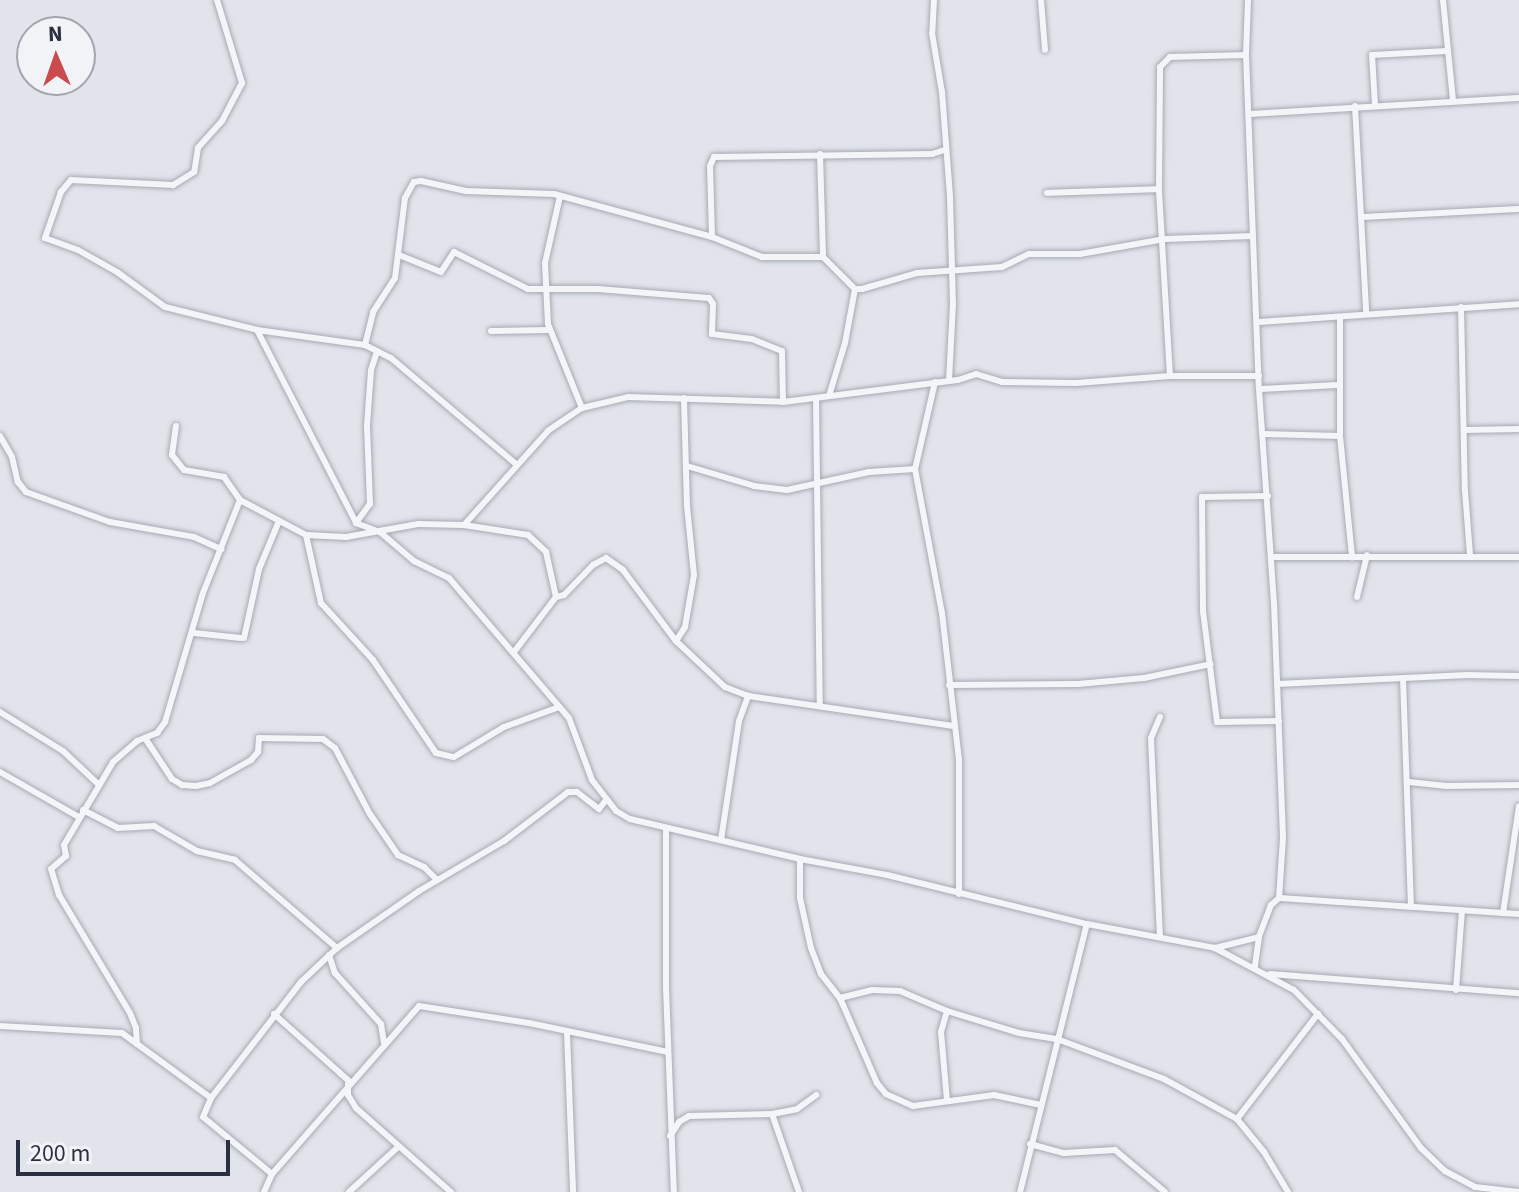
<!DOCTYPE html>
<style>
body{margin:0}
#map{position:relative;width:1519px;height:1192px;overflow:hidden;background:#e1e4ea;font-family:"Source Sans 3",sans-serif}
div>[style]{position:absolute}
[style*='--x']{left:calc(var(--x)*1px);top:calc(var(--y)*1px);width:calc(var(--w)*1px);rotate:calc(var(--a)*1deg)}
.roads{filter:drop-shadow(0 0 2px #a6aab4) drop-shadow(0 0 2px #a6aab4)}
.street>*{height:6px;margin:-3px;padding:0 3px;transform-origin:3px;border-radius:3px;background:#f4f5f8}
span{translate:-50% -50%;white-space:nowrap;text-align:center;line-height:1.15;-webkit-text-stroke:7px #f1f3f7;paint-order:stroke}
.north{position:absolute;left:16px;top:16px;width:80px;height:80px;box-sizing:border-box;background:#f1f3f7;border:2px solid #a1a5ae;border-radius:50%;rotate:358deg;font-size:22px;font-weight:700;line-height:32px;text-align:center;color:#2a2f41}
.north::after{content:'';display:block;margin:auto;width:28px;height:36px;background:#ca4b4d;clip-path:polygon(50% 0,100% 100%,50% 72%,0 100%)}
.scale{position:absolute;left:16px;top:1140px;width:214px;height:36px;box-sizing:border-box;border:4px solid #2a2f41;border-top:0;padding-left:10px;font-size:24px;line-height:28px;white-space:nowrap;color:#2a2f41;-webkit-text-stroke:6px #f1f3f7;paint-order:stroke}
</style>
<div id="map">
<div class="roads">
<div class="street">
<div style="--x:217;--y:0;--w:87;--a:73.2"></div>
<div style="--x:242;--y:83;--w:43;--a:117.8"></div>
<div style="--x:222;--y:121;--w:36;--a:132"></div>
<div style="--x:198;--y:148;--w:24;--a:99"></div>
<div style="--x:194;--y:172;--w:25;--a:148"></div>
<div style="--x:173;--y:185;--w:102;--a:-177.2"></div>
<div style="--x:71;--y:180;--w:16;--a:130"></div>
<div style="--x:61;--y:192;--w:49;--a:109.2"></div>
<div style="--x:45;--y:238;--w:35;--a:20"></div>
<div style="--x:78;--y:250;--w:45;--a:29.4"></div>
<div style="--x:117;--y:272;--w:59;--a:36.1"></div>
<div style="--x:165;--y:307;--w:95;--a:14"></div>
<div style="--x:257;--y:330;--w:217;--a:62.8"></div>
<div style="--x:356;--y:523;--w:26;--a:21"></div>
<div style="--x:380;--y:532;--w:45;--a:40.5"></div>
<div style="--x:414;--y:561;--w:39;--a:26"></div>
<div style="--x:449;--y:578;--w:184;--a:49.4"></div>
<div style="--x:569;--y:718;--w:66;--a:69.6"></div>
<div style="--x:592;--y:780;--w:39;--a:52"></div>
<div style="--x:616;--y:811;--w:16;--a:30"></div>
<div style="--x:630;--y:819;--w:175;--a:13.2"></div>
<div style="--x:800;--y:859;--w:88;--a:10.4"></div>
<div style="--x:887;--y:875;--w:206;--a:13.8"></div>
<div style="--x:1087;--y:924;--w:130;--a:10.6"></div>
<div style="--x:1215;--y:948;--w:89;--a:28"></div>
<div style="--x:1294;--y:990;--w:69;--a:45.6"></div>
<div style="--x:1342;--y:1039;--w:135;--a:54.1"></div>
<div style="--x:1421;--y:1148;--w:33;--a:44"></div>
<div style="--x:1445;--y:1171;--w:34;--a:28"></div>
<div style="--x:1475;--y:1187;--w:44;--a:6.5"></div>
<div style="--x:934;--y:0;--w:33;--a:93"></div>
<div style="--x:932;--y:33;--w:60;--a:80.4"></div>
<div style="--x:942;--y:92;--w:105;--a:85.6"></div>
<div style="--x:950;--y:197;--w:107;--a:88.4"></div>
<div style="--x:953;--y:304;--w:77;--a:93"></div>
<div style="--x:1041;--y:0;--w:50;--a:85.4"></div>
<div style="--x:1248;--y:0;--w:55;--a:92.1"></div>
<div style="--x:1246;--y:55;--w:334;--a:87.8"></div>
<div style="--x:1259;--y:389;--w:215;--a:86"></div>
<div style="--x:1274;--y:603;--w:235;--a:87.8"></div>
<div style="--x:1283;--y:838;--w:60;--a:93.8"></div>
<div style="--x:1279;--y:898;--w:11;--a:139"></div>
<div style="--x:1271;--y:905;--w:34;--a:111"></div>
<div style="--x:1259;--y:937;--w:30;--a:98"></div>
<div style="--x:1443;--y:0;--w:101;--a:84.3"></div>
<div style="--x:1375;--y:105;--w:50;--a:-93.4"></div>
<div style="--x:1372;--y:55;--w:75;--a:-3.1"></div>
<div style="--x:1355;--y:106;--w:206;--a:86.9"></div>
<div style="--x:1249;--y:114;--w:270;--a:-3.4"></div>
<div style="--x:820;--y:154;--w:103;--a:88.3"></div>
<div style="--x:1047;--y:193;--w:112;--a:-2"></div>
<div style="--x:560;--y:196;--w:69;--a:102.6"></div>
<div style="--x:545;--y:263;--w:61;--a:87.2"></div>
<div style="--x:548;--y:324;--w:91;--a:68"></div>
<div style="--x:1361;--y:217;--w:158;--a:-2.9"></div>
<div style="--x:712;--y:237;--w:71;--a:-91.6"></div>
<div style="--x:710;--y:166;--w:10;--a:-66"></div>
<div style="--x:714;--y:157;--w:218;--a:-0.8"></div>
<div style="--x:932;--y:154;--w:13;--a:-18"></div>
<div style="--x:399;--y:255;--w:45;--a:22"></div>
<div style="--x:441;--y:272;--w:24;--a:-57"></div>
<div style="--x:454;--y:252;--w:83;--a:26.6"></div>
<div style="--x:528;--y:289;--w:70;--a:0"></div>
<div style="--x:598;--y:289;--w:111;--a:4.6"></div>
<div style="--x:709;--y:298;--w:7;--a:56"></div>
<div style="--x:713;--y:304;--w:30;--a:92"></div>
<div style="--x:712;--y:334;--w:40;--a:7.1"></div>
<div style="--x:752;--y:339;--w:32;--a:22"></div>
<div style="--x:782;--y:351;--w:51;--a:88.9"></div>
<div style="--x:1461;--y:307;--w:184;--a:88.8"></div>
<div style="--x:1465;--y:491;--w:63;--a:85.5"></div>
<div style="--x:1340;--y:318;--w:118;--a:90"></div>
<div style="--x:1340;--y:436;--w:122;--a:84.3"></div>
<div style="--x:1258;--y:322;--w:262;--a:-3.9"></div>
<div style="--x:257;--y:330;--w:109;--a:7.9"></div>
<div style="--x:365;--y:345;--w:29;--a:27"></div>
<div style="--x:391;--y:358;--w:165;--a:40.3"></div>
<div style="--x:491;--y:331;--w:58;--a:-1"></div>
<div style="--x:365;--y:345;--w:34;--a:-76"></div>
<div style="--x:373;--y:312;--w:40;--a:-57.1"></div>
<div style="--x:395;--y:278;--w:81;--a:-82.9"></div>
<div style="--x:405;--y:198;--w:18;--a:-61"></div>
<div style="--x:414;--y:182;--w:7;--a:-8"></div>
<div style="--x:421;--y:181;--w:46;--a:12.5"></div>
<div style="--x:466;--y:191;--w:88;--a:2"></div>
<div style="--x:554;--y:194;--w:164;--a:15.2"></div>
<div style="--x:712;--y:237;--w:54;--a:21.8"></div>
<div style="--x:762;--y:257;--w:61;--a:0"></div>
<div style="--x:823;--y:257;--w:45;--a:45"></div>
<div style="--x:855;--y:289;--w:7;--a:0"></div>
<div style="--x:862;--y:289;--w:57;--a:-16.2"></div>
<div style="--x:917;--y:273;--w:85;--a:-4"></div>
<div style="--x:1002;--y:267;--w:30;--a:-26"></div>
<div style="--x:1029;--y:254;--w:51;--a:0"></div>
<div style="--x:1080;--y:254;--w:86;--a:-10"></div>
<div style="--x:1165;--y:239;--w:88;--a:-2"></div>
<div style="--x:1170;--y:376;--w:187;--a:-93.4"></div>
<div style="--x:1159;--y:189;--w:122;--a:-89.5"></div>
<div style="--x:1160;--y:67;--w:14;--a:-45"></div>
<div style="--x:1170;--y:57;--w:76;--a:-1.5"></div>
<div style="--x:935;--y:382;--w:89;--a:102.9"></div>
<div style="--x:915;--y:469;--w:147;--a:79.4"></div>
<div style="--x:942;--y:613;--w:147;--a:83.4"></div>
<div style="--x:959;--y:759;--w:135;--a:90"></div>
<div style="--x:1259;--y:389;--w:80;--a:-2.9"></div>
<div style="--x:829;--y:396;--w:55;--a:-73.2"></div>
<div style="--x:845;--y:343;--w:55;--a:-79.5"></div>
<div style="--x:816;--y:398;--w:306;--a:89.3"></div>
<div style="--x:176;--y:426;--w:29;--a:98"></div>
<div style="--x:172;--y:455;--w:19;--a:51"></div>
<div style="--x:184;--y:470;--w:41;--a:9.9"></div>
<div style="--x:224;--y:477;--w:28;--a:55"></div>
<div style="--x:240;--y:500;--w:75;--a:27.9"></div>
<div style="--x:306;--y:535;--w:40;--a:2.9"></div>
<div style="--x:346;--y:537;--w:73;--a:-10.2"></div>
<div style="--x:418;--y:524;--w:46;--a:1.2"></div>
<div style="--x:464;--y:525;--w:127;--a:-48.2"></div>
<div style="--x:549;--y:430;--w:40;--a:-34"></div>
<div style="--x:582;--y:408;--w:47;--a:-13.4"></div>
<div style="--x:628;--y:397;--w:155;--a:1.8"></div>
<div style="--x:783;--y:402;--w:176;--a:-7.2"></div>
<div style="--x:958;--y:380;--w:19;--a:-18"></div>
<div style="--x:976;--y:374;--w:27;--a:17"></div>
<div style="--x:1002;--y:382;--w:74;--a:0.8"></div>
<div style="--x:1076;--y:383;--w:94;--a:-4.3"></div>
<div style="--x:1170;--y:376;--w:89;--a:0"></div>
<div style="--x:1464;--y:430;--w:55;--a:-1"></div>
<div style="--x:1264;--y:434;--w:76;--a:1.5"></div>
<div style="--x:0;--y:436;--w:24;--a:60"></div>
<div style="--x:12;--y:457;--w:26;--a:77"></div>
<div style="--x:18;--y:482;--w:13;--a:51"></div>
<div style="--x:26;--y:492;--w:89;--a:19.7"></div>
<div style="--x:110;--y:522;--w:85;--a:10.1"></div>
<div style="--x:194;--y:537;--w:30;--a:24"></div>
<div style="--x:687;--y:466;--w:70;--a:16.6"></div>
<div style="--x:754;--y:486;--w:33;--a:7"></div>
<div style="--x:787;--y:490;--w:84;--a:-12.4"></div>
<div style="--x:869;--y:472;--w:46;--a:-3.7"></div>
<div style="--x:1268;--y:496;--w:66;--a:179.1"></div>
<div style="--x:1202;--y:497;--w:114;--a:89.5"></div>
<div style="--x:1203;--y:611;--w:112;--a:82.8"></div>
<div style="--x:1217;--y:722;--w:62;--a:-0.9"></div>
<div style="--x:356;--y:523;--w:24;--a:-54"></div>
<div style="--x:370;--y:504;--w:79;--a:-92.2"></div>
<div style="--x:367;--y:425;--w:55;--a:-85.8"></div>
<div style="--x:371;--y:370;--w:20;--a:-72"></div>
<div style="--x:464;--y:525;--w:65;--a:8.9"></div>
<div style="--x:528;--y:535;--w:25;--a:43"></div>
<div style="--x:546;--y:552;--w:46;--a:77.5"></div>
<div style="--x:556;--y:597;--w:69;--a:127.4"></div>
<div style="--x:306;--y:535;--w:70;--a:77.6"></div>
<div style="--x:321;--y:603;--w:77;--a:47.6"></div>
<div style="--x:373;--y:660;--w:112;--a:55.9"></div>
<div style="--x:436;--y:753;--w:18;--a:13"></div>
<div style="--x:454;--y:757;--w:58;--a:-31"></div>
<div style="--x:504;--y:727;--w:59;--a:-20"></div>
<div style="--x:1271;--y:557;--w:248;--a:0"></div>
<div style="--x:556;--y:597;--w:8;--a:-14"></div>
<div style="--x:564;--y:595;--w:42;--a:-46"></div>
<div style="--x:593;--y:565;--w:15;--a:-28"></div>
<div style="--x:606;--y:558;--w:21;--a:35"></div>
<div style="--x:623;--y:570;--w:89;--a:53.3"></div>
<div style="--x:676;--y:641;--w:67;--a:43.2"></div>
<div style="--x:725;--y:687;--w:25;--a:21"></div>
<div style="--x:748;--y:696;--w:208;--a:8.3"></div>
<div style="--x:1357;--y:597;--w:43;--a:-76.6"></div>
<div style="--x:194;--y:633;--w:47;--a:6.1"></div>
<div style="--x:244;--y:638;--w:71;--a:-77.7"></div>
<div style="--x:259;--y:569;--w:52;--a:-67.4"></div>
<div style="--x:676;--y:641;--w:17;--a:-57"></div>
<div style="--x:685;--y:627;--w:53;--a:-80.2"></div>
<div style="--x:694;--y:575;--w:69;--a:-95.8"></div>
<div style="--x:687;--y:506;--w:108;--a:-91.6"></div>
<div style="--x:1403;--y:678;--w:229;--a:88"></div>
<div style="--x:1277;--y:684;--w:188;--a:-2.7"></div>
<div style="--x:1465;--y:675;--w:54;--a:1.1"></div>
<div style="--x:949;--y:685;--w:129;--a:-0.4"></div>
<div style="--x:1078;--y:684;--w:66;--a:-5.2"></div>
<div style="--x:1144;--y:678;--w:68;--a:-11.8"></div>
<div style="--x:0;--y:712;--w:74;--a:31.8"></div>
<div style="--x:63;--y:751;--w:48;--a:43.3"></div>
<div style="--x:145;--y:738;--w:49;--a:56.6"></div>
<div style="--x:172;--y:779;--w:12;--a:31"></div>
<div style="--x:182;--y:785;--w:14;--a:4"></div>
<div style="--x:196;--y:786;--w:14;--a:-12"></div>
<div style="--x:210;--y:783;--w:47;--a:-29.3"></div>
<div style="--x:251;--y:760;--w:11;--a:-49"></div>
<div style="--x:258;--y:752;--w:14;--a:-86"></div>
<div style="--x:259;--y:738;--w:64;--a:0.9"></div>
<div style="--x:323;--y:739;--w:15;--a:37"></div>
<div style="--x:335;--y:748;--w:75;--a:62.1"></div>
<div style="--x:370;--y:814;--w:50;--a:55.7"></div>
<div style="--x:398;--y:855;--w:29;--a:25"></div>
<div style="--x:424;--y:867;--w:18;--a:45"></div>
<div style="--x:0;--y:772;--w:91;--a:29.7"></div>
<div style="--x:1409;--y:782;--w:38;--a:6"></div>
<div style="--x:1447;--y:786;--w:72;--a:-0.8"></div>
<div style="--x:83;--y:810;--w:39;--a:27"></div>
<div style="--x:118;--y:828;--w:36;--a:-3"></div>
<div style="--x:154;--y:826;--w:50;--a:30.2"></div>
<div style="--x:197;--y:851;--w:39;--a:13"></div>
<div style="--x:235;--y:860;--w:135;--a:40.8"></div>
<div style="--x:666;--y:828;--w:160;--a:90"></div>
<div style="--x:666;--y:988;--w:204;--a:87.8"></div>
<div style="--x:721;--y:840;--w:120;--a:-81.4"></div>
<div style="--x:739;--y:721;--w:27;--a:-70"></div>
<div style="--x:800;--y:859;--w:39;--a:90"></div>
<div style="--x:800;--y:898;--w:51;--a:77.6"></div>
<div style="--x:811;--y:948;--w:28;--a:69"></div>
<div style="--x:821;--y:974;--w:31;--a:52"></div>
<div style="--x:840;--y:998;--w:93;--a:66.5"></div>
<div style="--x:877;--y:1083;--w:14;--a:51"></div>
<div style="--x:886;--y:1094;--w:30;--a:24"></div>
<div style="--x:913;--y:1106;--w:82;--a:-7.7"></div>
<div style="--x:994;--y:1095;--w:48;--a:12"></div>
<div style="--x:1279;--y:898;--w:241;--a:3.8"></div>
<div style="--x:1503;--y:913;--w:108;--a:-81.5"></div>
<div style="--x:1160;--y:937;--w:199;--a:-92.6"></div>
<div style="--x:1151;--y:738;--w:23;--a:-67"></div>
<div style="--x:1215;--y:948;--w:45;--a:-14"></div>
<div style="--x:329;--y:955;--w:19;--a:72"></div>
<div style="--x:335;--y:973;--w:69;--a:48"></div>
<div style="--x:381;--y:1024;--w:19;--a:81"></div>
<div style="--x:1270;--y:974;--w:250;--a:4.4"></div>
<div style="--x:1456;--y:990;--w:79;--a:-85.7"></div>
<div style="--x:840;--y:998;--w:33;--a:-14"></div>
<div style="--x:872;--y:990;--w:28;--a:2"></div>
<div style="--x:900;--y:991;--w:51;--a:23.1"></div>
<div style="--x:947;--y:1011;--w:75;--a:17"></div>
<div style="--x:1019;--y:1033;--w:38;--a:9"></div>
<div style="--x:1057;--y:1039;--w:114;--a:20.5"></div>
<div style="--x:1164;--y:1079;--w:83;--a:28.7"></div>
<div style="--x:1237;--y:1119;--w:43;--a:50.7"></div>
<div style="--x:1264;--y:1152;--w:47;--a:59"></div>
<div style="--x:947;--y:1011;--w:22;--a:106"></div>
<div style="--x:941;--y:1032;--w:68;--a:85"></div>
<div style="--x:274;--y:1014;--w:102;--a:41.8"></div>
<div style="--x:0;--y:1026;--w:122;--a:3.3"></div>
<div style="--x:122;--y:1033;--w:110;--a:36.1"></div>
<div style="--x:567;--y:1033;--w:159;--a:87.8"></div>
<div style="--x:137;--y:1044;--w:16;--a:-94"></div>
<div style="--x:136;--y:1028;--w:16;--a:-112"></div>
<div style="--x:130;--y:1013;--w:138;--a:-121"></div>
<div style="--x:59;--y:895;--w:27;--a:-107"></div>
<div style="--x:51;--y:869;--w:20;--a:-41"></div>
<div style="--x:66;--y:856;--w:11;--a:-100"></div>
<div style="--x:64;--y:845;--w:96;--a:-59.4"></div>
<div style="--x:113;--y:762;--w:32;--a:-41"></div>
<div style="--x:137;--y:741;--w:22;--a:-22"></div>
<div style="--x:157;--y:733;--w:14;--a:-54"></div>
<div style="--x:165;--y:722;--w:134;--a:-73.6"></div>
<div style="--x:203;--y:593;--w:100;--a:-68.3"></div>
<div style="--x:348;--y:1084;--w:11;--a:90"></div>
<div style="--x:348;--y:1095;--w:15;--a:58"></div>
<div style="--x:356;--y:1108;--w:127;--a:41.5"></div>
<div style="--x:772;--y:1114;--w:83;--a:70.9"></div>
<div style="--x:1237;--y:1119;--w:133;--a:-52.4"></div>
<div style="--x:670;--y:1136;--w:17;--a:-57"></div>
<div style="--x:679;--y:1122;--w:12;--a:-31"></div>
<div style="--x:689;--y:1116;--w:83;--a:-1.4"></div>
<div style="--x:772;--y:1114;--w:25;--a:-11"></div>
<div style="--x:797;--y:1109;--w:24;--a:-36"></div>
<div style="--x:1030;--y:1144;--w:35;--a:15"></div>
<div style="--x:1064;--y:1153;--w:51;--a:-3.4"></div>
<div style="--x:1115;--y:1150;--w:65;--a:40"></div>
<div style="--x:272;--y:1174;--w:89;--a:-140.4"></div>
<div style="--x:203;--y:1117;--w:21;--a:-67"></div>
<div style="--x:211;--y:1098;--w:147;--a:-52.2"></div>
<div style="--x:301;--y:982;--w:50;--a:-43.4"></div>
<div style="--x:337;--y:948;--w:100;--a:-34.8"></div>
<div style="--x:419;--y:891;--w:99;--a:-30.5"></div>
<div style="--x:504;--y:841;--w:81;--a:-37.4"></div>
<div style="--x:568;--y:792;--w:9;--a:0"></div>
<div style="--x:577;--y:792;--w:28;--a:38"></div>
<div style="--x:599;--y:809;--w:11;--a:-52"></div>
<div style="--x:264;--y:1192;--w:20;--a:-66"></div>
<div style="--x:272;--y:1174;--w:223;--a:-48.8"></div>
<div style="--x:419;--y:1006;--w:111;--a:8.8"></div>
<div style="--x:529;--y:1023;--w:142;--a:11.8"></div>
<div style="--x:349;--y:1192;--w:65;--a:-42.5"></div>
<div style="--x:1020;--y:1192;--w:276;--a:-76"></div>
</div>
</div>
<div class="north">N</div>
<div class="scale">200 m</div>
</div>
